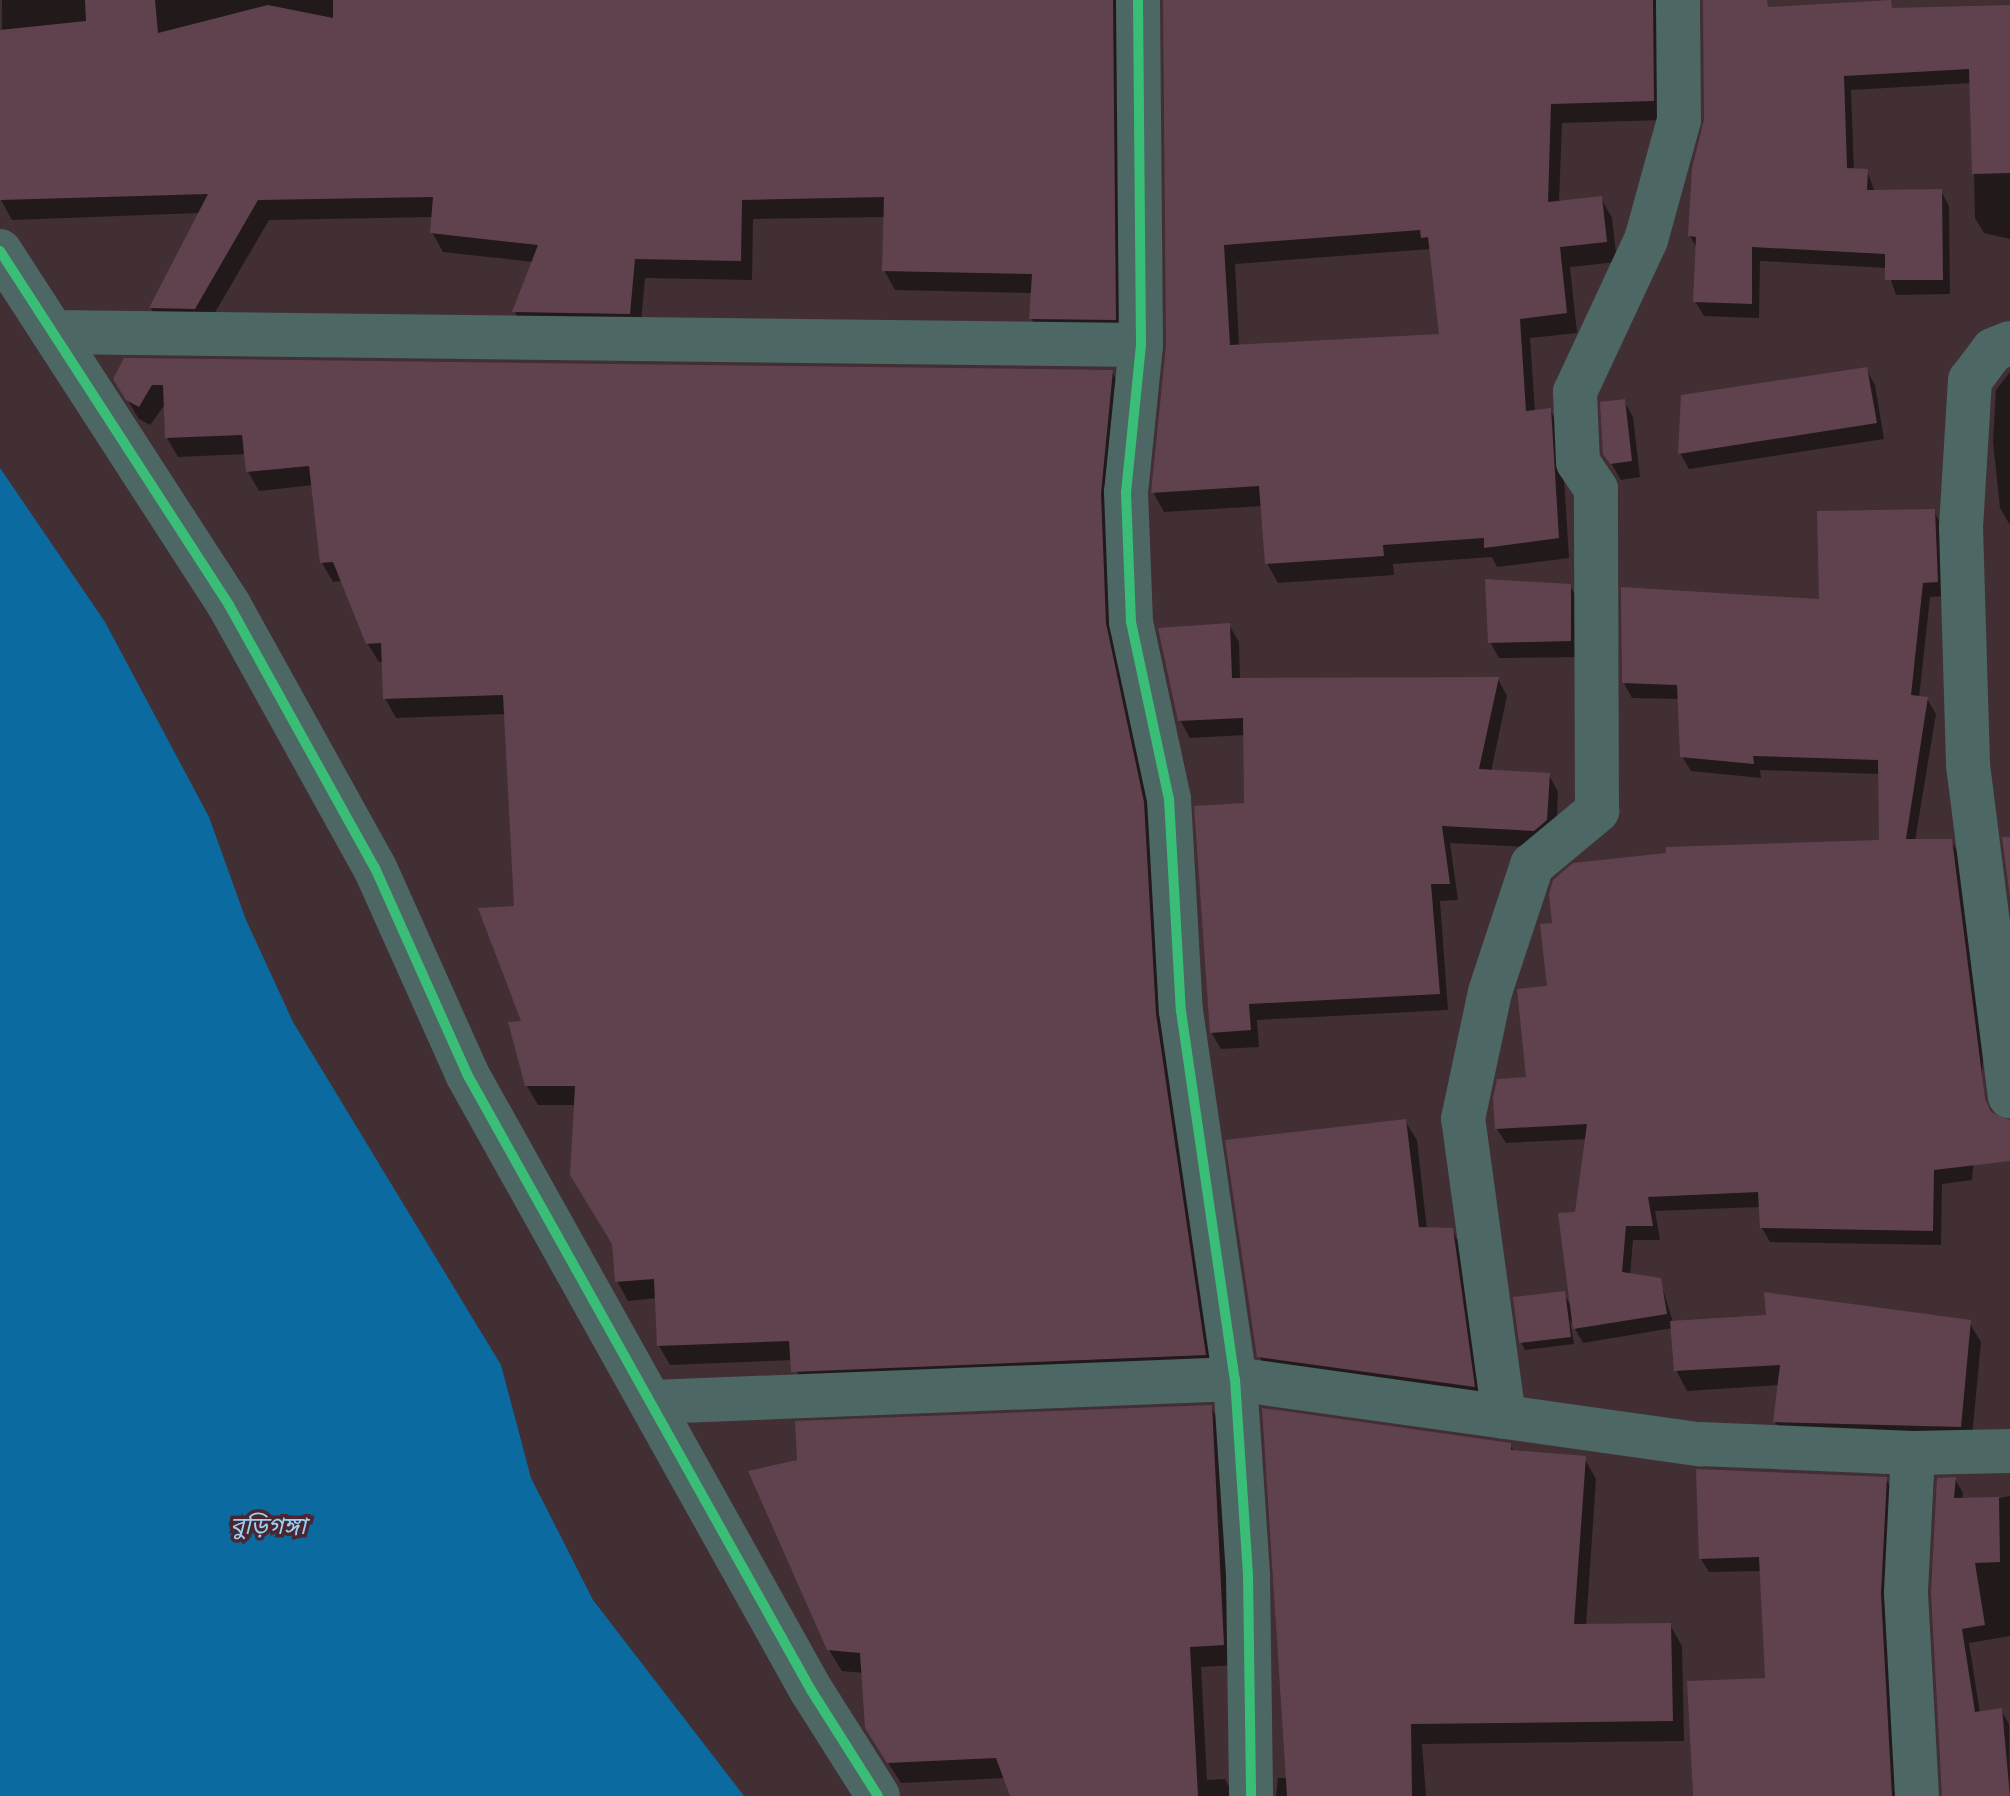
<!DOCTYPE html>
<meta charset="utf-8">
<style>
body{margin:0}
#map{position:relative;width:2010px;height:1796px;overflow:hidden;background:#412f34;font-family:"IBM Plex Serif","Noto Sans Bengali",serif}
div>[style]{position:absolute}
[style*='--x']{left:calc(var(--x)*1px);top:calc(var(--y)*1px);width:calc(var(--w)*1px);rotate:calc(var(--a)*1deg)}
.water>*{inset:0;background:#0b6ba0}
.shadow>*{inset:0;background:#0007}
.building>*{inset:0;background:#60424e}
.street>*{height:44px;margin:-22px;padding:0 22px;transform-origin:22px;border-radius:22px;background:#4c6764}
.cycleway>*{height:10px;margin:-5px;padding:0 5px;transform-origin:5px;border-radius:5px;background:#3abd76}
span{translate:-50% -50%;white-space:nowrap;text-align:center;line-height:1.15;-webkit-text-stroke:7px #492731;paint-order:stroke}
.water-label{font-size:24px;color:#9ecff5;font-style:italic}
</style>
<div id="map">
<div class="water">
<div style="clip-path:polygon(0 468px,105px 622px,209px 817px,246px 920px,293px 1022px,501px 1365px,531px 1478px,593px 1600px,744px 1796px,0 1796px)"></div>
</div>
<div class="shadow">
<div style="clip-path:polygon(2px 0,1135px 0,1126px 339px,1042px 338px,1031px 318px,1032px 293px,895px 290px,884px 270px,885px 217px,753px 219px,752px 280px,645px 278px,640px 333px,526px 332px,515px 312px,534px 262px,443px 252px,432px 232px,433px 217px,269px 220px,206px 328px,162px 327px,151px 308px,200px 213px,12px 220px,1px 200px)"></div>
<div style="clip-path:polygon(evenodd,1165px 0,1673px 0,1664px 120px,1562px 123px,1559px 202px,1601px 198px,1612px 218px,1617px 262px,1570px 267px,1577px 333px,1530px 338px,1535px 412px,1550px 410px,1561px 430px,1569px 558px,1497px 567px,1492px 557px,1393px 564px,1394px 575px,1278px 583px,1267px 563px,1263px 506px,1164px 512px,1153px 492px,1168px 345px,1165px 0,1430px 249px,1441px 336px,1239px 346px,1235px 264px,1430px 249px)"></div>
<div style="clip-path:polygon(2010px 7px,2010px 239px,1984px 233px,1975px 218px,1972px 83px,1851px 90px,1854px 171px,1867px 171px,1875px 192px,1941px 191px,1949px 206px,1950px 294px,1896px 295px,1887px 268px,1760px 261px,1759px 318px,1704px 316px,1695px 301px,1697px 248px,1690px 236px,1706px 120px)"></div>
<div style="clip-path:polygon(1866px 369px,1875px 385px,1884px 439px,1689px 469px,1680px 453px)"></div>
<div style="clip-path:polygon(1112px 372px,1123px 391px,1154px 823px,1216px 1374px,804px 1390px,793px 1360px,670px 1365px,659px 1346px,657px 1298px,628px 1301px,617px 1281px,615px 1245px,576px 1105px,538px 1105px,527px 1086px,506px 714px,396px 718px,385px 698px,384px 662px,379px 662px,367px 643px,342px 581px,333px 582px,322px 563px,313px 485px,259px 491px,248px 472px,246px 454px,178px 457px,167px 438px,166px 403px,150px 425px,139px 419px,115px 379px)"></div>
<div style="clip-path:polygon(2010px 372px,2010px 525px,2000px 508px,1993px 442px,1996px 390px)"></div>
<div style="clip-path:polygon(1624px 401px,1633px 417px,1640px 477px,1621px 480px,1605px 453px)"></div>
<div style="clip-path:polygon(1934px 511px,1942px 526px,1945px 596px,1930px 597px,1919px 698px,1927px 699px,1936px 714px,1915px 841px,1951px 841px,1960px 856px,1984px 1049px,1972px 1180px,1942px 1184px,1941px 1245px,1770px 1242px,1762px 1228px,1760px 1207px,1655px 1211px,1660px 1240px,1633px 1240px,1630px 1276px,1660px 1280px,1673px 1322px,1969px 1322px,1981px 1342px,1971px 1447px,1787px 1442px,1775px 1422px,1780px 1385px,1687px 1391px,1676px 1370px,1673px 1328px,1583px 1343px,1570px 1320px,1574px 1344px,1525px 1350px,1521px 1342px,1563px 1293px,1573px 1309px,1577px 1213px,1587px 1139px,1506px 1143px,1497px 1129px,1499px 1081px,1528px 1079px,1549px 988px,1881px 841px,1880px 774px,1760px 770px,1761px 778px,1691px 771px,1682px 756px,1680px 699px,1632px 698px,1624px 683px,1821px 601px)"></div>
<div style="clip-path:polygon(1570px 586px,1579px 602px,1580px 657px,1499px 658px,1490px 642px)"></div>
<div style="clip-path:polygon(1229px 625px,1239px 642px,1240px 680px,1498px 679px,1507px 696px,1491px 772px,1549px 775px,1558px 792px,1556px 837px,1544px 848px,1450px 843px,1458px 900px,1440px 901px,1448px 1010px,1257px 1020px,1259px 1047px,1221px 1049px,1211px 1032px,1246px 805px,1245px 735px,1190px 738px,1180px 720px)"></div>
<div style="clip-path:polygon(1405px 1121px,1417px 1140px,1427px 1230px,1452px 1230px,1463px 1250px,1485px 1406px,1271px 1376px,1259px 1356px)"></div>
<div style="clip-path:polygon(1211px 1407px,1222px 1428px,1235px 1665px,1201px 1667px,1207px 1780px,1225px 1779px,1234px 1796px,1012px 1796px,1005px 1778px,901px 1783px,879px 1749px,863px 1673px,842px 1671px,829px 1650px)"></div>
<div style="clip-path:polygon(1510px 1445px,1515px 1453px,1584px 1458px,1596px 1479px,1586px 1626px,1670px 1625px,1682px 1646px,1684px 1741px,1422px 1744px,1426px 1796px,1276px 1796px,1278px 1778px,1287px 1778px)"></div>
<div style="clip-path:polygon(1886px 1479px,1894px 1493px,1898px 1796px,1693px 1796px,1689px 1683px,1768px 1680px,1761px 1571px,1709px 1572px,1701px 1559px)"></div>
<div style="clip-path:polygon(1955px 1479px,1963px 1493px,1961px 1505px,2010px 1496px,2010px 1636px,1969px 1643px,1980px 1713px,2001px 1710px,2009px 1724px,2010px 1796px,1944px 1796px,1933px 1593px)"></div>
</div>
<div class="building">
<div style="clip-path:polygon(85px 0,155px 0,158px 33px,268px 5px,333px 18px,333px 0,1113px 0,1116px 320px,1029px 319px,1032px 274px,882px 271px,884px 197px,742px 200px,741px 261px,635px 259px,630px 314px,512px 312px,538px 245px,430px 233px,433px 197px,258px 200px,195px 309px,149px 308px,208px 194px,0 200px,0 30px,86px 21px)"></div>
<div style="clip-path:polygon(evenodd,1163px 0,1653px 0,1654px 101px,1551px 104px,1548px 202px,1602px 196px,1607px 242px,1560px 247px,1567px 313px,1520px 319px,1526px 411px,1551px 408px,1559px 538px,1484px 548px,1484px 538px,1383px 545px,1384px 556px,1265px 564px,1259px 486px,1151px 493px,1166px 345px,1163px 0,1420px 230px,1421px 238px,1428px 237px,1439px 334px,1230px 345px,1224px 245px,1420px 230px)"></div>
<div style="clip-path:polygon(1703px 0,1767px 0,1768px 7px,1891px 0,1892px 8px,2010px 5px,2010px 173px,1972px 174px,1969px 69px,1844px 76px,1847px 168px,1868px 169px,1867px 190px,1942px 189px,1943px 280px,1885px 280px,1885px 254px,1752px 247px,1752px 304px,1693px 302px,1696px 237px,1688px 236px,1692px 168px,1704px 120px)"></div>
<div style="clip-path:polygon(124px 358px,1113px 370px,1101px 493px,1106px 623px,1144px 802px,1156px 1014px,1206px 1355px,791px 1372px,789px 1341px,657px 1346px,654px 1279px,615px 1282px,612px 1244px,570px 1175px,575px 1086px,525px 1086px,508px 1022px,521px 1021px,478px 908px,514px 906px,503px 695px,383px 699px,381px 643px,366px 644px,333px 562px,320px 563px,309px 466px,246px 472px,242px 435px,165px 438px,163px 385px,152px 385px,139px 407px,126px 400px,113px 379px)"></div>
<div style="clip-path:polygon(1867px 367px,1877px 423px,1678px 454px,1681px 395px)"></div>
<div style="clip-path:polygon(1625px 399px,1632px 461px,1610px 464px,1603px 454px,1600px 402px)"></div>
<div style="clip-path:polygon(1935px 509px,1938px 582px,1923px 583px,1911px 695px,1928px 697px,1906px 839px,1952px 839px,1985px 1099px,1991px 1112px,2010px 1120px,2010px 1161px,1934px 1170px,1933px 1231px,1760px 1228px,1758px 1192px,1648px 1197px,1653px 1226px,1626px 1226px,1622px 1272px,1661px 1278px,1667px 1314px,1573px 1329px,1558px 1213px,1575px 1212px,1587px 1124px,1495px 1129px,1493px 1098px,1497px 1079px,1526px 1077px,1517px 989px,1547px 986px,1540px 924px,1552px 923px,1549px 894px,1553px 880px,1573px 863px,1666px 853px,1666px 847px,1879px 840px,1878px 760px,1753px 756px,1754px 764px,1680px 757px,1677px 685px,1622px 683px,1621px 587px,1819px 599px,1817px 511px)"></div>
<div style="clip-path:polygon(1485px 579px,1571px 584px,1571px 641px,1488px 643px)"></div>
<div style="clip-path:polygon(1230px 623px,1232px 678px,1499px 677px,1479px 769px,1550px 773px,1547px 820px,1534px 831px,1442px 826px,1450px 884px,1431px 884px,1440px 994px,1249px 1004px,1251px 1030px,1210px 1033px,1194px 806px,1244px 803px,1243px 718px,1178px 721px,1158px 628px)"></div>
<div style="clip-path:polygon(2002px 837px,2010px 837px,2010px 897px)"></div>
<div style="clip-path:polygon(1406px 1119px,1419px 1227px,1453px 1228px,1475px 1387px,1257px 1357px,1225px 1140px)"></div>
<div style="clip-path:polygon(1565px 1291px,1571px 1337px,1519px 1343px,1513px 1297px)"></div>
<div style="clip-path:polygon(1764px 1292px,1971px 1320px,1961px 1427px,1773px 1422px,1780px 1365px,1674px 1371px,1670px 1321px,1766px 1315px)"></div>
<div style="clip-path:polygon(1212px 1405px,1224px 1645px,1190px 1647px,1198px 1796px,1010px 1796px,996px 1758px,887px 1763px,865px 1728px,860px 1653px,827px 1650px,748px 1471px,797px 1460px,795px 1421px)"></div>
<div style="clip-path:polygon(1262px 1408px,1511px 1443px,1511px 1450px,1586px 1456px,1574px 1624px,1671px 1623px,1673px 1721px,1411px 1724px,1412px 1796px,1287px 1796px)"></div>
<div style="clip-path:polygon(1696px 1469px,1887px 1477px,1881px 1594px,1892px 1796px,1693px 1796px,1687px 1681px,1765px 1678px,1759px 1557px,1699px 1559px)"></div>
<div style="clip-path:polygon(1956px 1477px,1954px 1498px,1999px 1497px,2000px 1562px,1975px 1563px,1985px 1625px,1962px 1629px,1975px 1712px,2002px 1708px,2010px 1796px,1942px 1796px,1931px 1593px,1937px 1478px)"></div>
</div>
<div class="street">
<div style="--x:1138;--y:0;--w:345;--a:89.5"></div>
<div style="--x:1141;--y:345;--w:148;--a:95.8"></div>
<div style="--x:1126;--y:492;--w:130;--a:87.8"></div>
<div style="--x:1131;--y:622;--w:181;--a:77.9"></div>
<div style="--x:1169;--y:799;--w:212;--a:86.8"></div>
<div style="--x:1181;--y:1011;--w:372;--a:81.7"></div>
<div style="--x:1235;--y:1379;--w:196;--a:86.2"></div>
<div style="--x:1248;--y:1575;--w:221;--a:89.2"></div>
<div style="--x:0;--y:251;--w:422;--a:57.1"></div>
<div style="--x:229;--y:605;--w:301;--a:61"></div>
<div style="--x:375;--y:868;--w:226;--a:65.9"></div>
<div style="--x:467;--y:1074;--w:706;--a:60.82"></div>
<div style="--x:811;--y:1690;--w:125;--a:57.7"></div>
<div style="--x:54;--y:332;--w:1087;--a:0.69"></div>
<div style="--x:2010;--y:343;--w:18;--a:158"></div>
<div style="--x:1993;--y:350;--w:38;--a:127"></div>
<div style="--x:1970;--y:380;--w:147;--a:93.5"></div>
<div style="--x:1961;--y:527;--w:238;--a:88.3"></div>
<div style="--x:1968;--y:765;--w:334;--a:82.8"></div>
<div style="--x:653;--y:1402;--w:582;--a:-2.26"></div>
<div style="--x:1235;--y:1379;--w:470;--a:8"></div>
<div style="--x:1700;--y:1444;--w:213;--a:2.4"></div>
<div style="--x:1913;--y:1453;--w:97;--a:-1.2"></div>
<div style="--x:1504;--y:1417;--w:301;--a:-97.8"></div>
<div style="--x:1463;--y:1119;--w:130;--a:-78"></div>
<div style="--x:1490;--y:992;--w:134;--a:-71.7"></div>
<div style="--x:1532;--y:865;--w:85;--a:-39.7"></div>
<div style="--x:1597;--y:811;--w:322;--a:-90.2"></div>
<div style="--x:1596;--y:489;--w:32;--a:-124"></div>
<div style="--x:1578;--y:462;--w:70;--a:-92.5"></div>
<div style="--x:1575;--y:392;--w:168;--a:-65"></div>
<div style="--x:1646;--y:240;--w:124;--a:-74.6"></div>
<div style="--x:1679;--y:120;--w:120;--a:-90.5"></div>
<div style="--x:1913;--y:1453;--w:140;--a:92.9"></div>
<div style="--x:1906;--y:1593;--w:203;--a:86.9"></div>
</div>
<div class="cycleway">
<div style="--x:1138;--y:0;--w:345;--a:89.5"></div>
<div style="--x:1141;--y:345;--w:148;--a:95.8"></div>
<div style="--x:1126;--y:492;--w:130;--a:87.8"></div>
<div style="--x:1131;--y:622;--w:181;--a:77.9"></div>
<div style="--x:1169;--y:799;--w:212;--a:86.8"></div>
<div style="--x:1181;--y:1011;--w:372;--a:81.7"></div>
<div style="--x:1235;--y:1379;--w:196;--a:86.2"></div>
<div style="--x:1248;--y:1575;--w:221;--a:89.2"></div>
<div style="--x:0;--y:251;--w:422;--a:57.1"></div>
<div style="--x:229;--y:605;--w:301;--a:61"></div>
<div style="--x:375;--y:868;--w:226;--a:65.9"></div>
<div style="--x:467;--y:1074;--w:706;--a:60.82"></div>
<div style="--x:811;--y:1690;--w:125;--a:57.7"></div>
</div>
<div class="water-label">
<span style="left:268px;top:1526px">বুড়িগঙ্গা</span>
</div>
</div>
